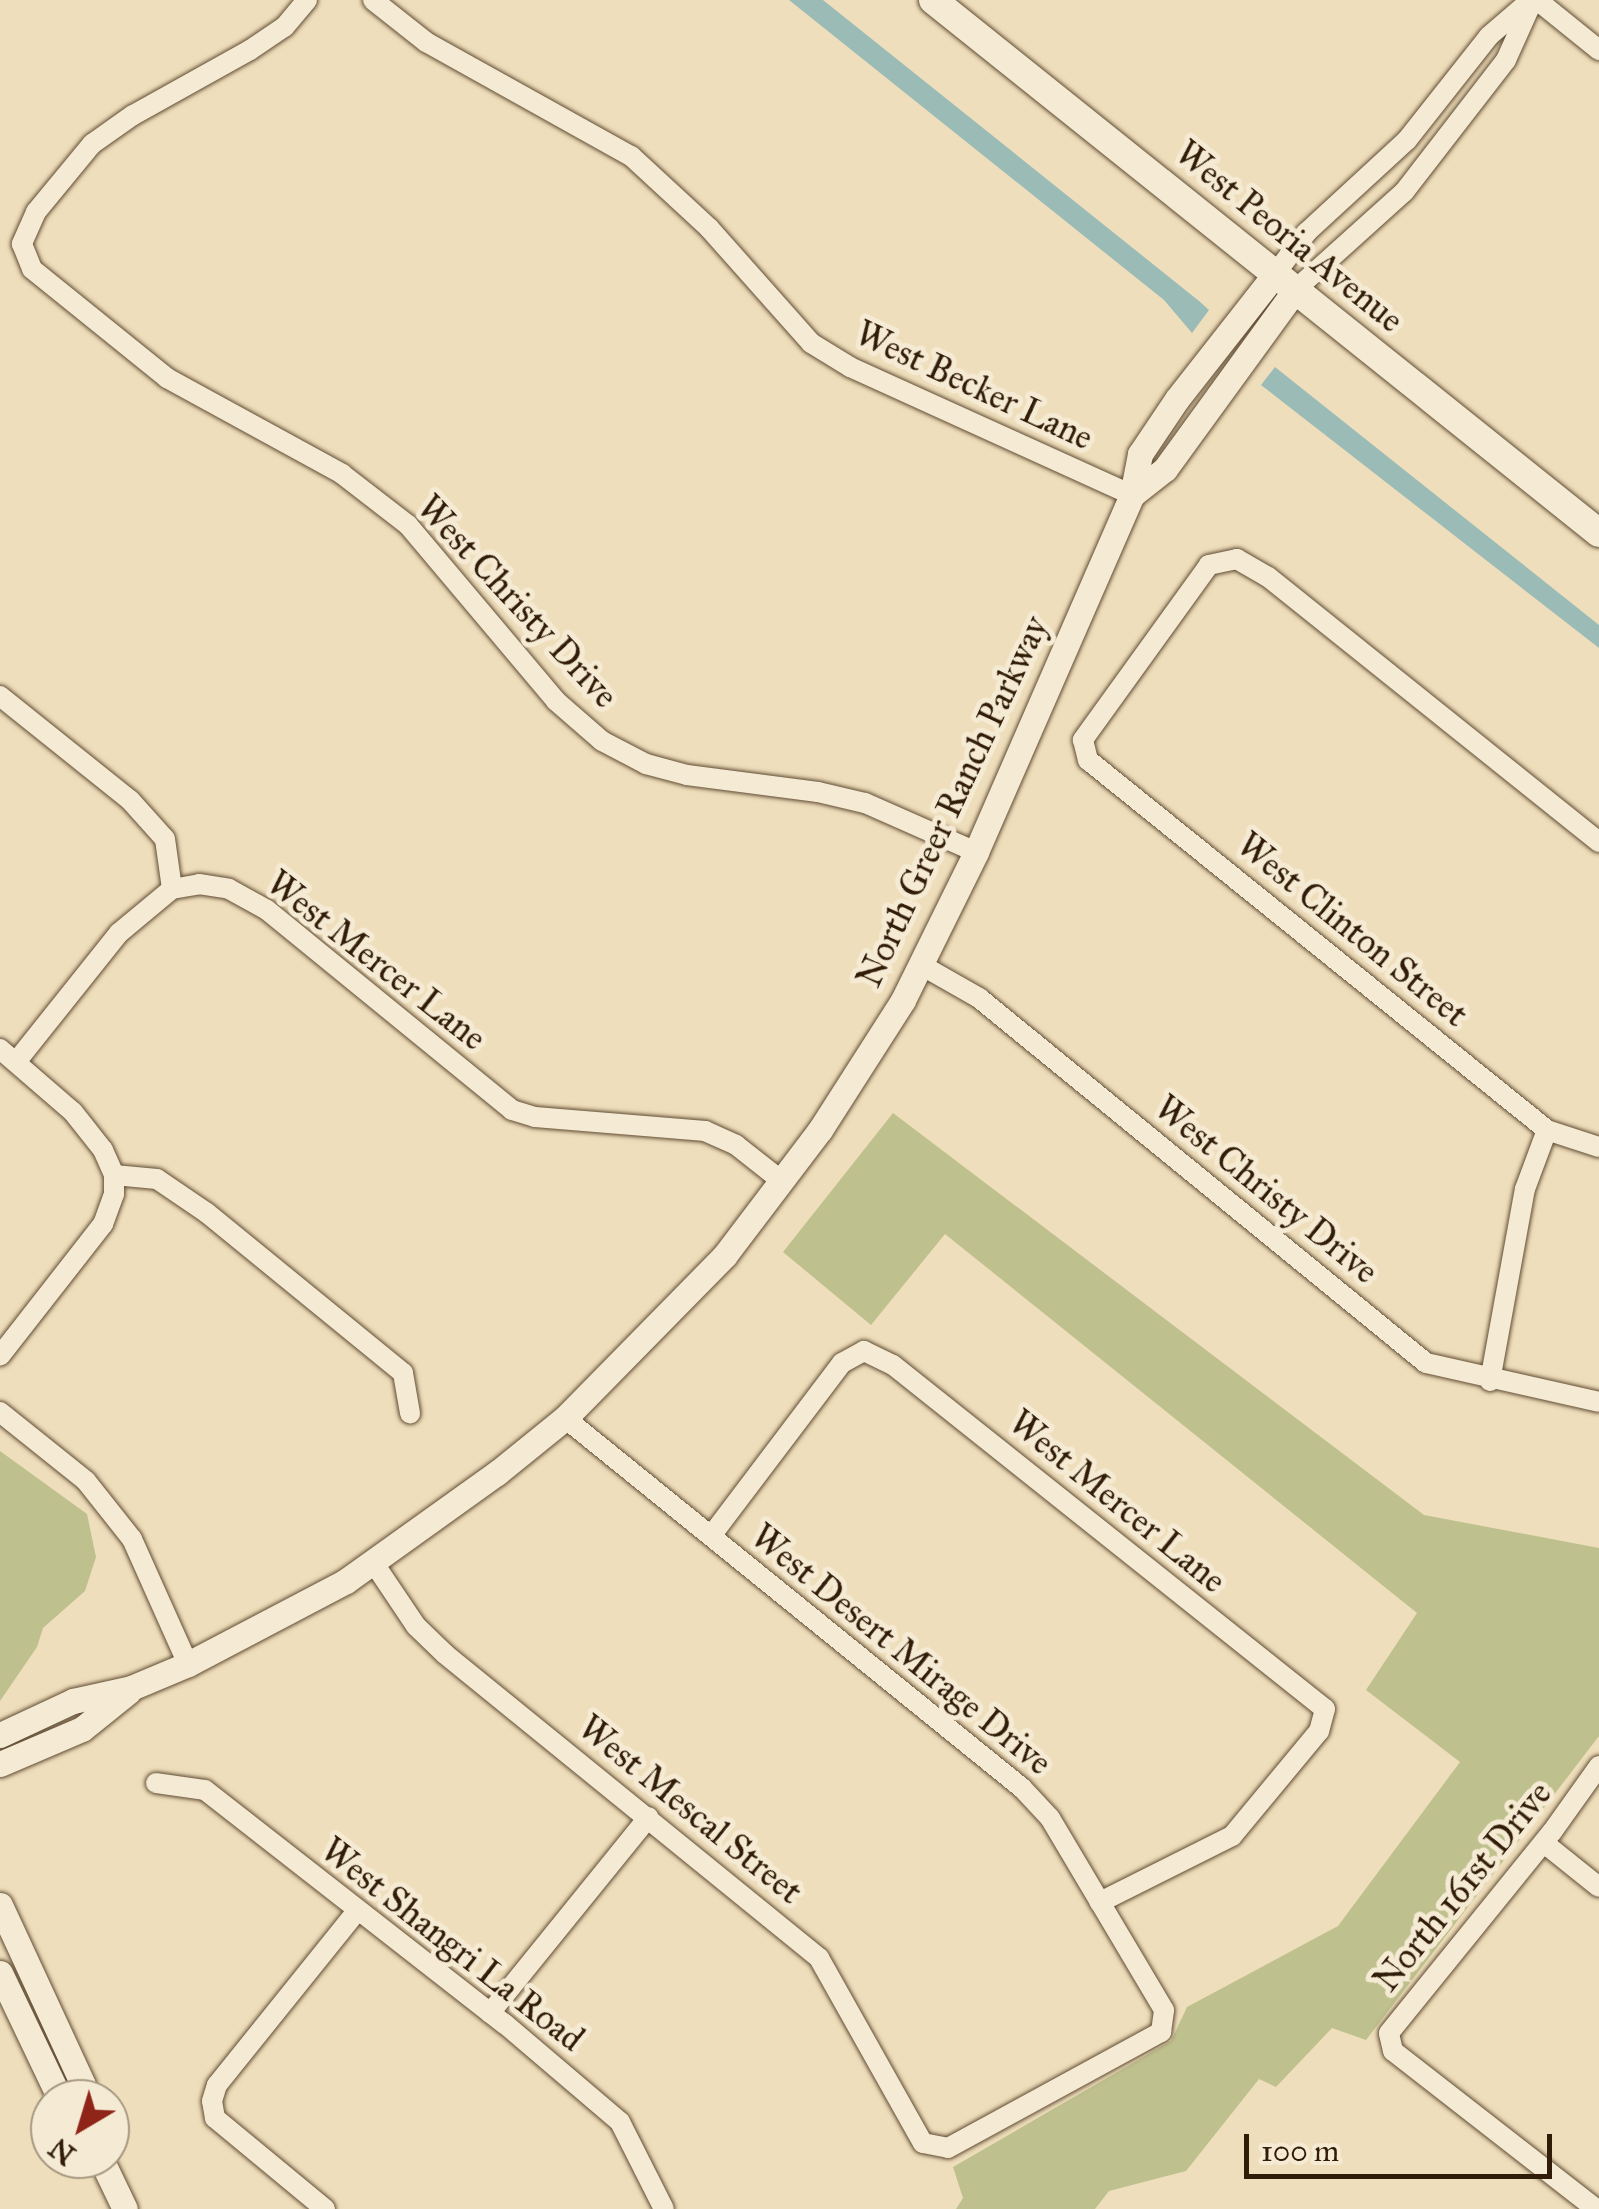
<!DOCTYPE html>
<style>
body{margin:0}
#map{position:relative;width:1599px;height:2209px;overflow:hidden;background:#efdebb;font-family:"IM FELL Great Primer",serif}
div>[style]{position:absolute}
[style*='--x']{left:calc(var(--x)*1px);top:calc(var(--y)*1px);width:calc(var(--w)*1px);rotate:calc(var(--a)*1deg)}
.green>*{inset:0;background:#bec08d}
.water>*{inset:0;background:#9bbbb7}
.roads{filter:drop-shadow(0 0 2px #604c34) drop-shadow(0 0 2px #604c34)}
.minor>*{height:20px;margin:-10px;padding:0 10px;transform-origin:10px;border-radius:10px;background:#f5ead3}
.tertiary>*{height:25px;margin:-12.5px;padding:0 12.5px;transform-origin:12.5px;border-radius:12.5px;background:#f5ead3}
.secondary>*{height:28px;margin:-14px;padding:0 14px;transform-origin:14px;border-radius:14px;background:#f5ead3}
span{translate:-50% -50%;white-space:nowrap;text-align:center;line-height:1.15;-webkit-text-stroke:10px #f5ead3;paint-order:stroke}
.street-label{font-size:35px;color:#301c07}
.north{position:absolute;left:30px;top:2079px;width:100px;height:100px;box-sizing:border-box;background:#f5ead3;border:2px solid #a69881;border-radius:50%;rotate:218deg;font-size:28px;font-weight:700;line-height:40px;text-align:center;color:#301c07}
.north::after{content:'';display:block;margin:auto;width:35px;height:45px;background:#8f2418;clip-path:polygon(50% 0,100% 100%,50% 72%,0 100%)}
.scale{position:absolute;left:1244px;top:2134px;width:308px;height:45px;box-sizing:border-box;border:5px solid #301c07;border-top:0;padding-left:12px;font-size:30px;line-height:35px;white-space:nowrap;color:#301c07;-webkit-text-stroke:8px #f5ead3;paint-order:stroke}
</style>
<div id="map">
<div class="green">
<div style="clip-path:polygon(893px 1113px,1424px 1515px,1599px 1548px,1599px 1736px,1366px 2040px,1332px 2028px,1276px 2087px,1259px 2079px,1186px 2171px,1109px 2191px,1095px 2209px,956px 2209px,963px 2198px,953px 2167px,1171px 2041px,1187px 2007px,1338px 1926px,1460px 1762px,1366px 1690px,1417px 1613px,945px 1234px,871px 1325px,783px 1252px)"></div>
<div style="clip-path:polygon(0 1451px,87px 1514px,96px 1557px,85px 1591px,43px 1628px,37px 1647px,0 1701px)"></div>
</div>
<div class="water">
<div style="clip-path:polygon(789px 0,823px 0,1199px 301px,1209px 310px,1192px 333px,1164px 300px)"></div>
<div style="clip-path:polygon(1275px 367px,1599px 625px,1599px 648px,1261px 385px)"></div>
</div>
<div class="roads">
<div class="minor">
<div style="--x:307;--y:0;--w:35;--a:130"></div>
<div style="--x:284;--y:27;--w:41;--a:145.9"></div>
<div style="--x:250;--y:50;--w:134;--a:150.9"></div>
<div style="--x:133;--y:115;--w:50;--a:144.7"></div>
<div style="--x:92;--y:144;--w:88;--a:129.5"></div>
<div style="--x:36;--y:212;--w:35;--a:114"></div>
<div style="--x:22;--y:244;--w:27;--a:68"></div>
<div style="--x:32;--y:269;--w:174;--a:38.9"></div>
<div style="--x:167;--y:378;--w:200;--a:28.7"></div>
<div style="--x:342;--y:474;--w:83;--a:37.7"></div>
<div style="--x:408;--y:525;--w:230;--a:49.9"></div>
<div style="--x:556;--y:701;--w:61;--a:41"></div>
<div style="--x:602;--y:741;--w:50;--a:27.6"></div>
<div style="--x:646;--y:764;--w:42;--a:15"></div>
<div style="--x:687;--y:775;--w:132;--a:7.4"></div>
<div style="--x:818;--y:792;--w:48;--a:13.2"></div>
<div style="--x:865;--y:803;--w:121;--a:23.8"></div>
<div style="--x:373;--y:0;--w:68;--a:38.4"></div>
<div style="--x:426;--y:42;--w:235;--a:29.1"></div>
<div style="--x:631;--y:156;--w:106;--a:42.7"></div>
<div style="--x:709;--y:228;--w:154;--a:48.4"></div>
<div style="--x:811;--y:343;--w:46;--a:31.6"></div>
<div style="--x:850;--y:367;--w:310;--a:24.4"></div>
<div style="--x:1537;--y:0;--w:80;--a:38.9"></div>
<div style="--x:1275;--y:274;--w:53;--a:-52.7"></div>
<div style="--x:1307;--y:232;--w:136;--a:-42.6"></div>
<div style="--x:1407;--y:140;--w:132;--a:-51.7"></div>
<div style="--x:1489;--y:36;--w:54;--a:-40.5"></div>
<div style="--x:1295;--y:290;--w:147;--a:-42"></div>
<div style="--x:1404;--y:192;--w:167;--a:-52.3"></div>
<div style="--x:1506;--y:60;--w:66;--a:-65.8"></div>
<div style="--x:0;--y:696;--w:166;--a:38.7"></div>
<div style="--x:130;--y:800;--w:52;--a:48.1"></div>
<div style="--x:165;--y:839;--w:50;--a:82"></div>
<div style="--x:1599;--y:842;--w:424;--a:-141.3"></div>
<div style="--x:1268;--y:577;--w:36;--a:-150"></div>
<div style="--x:1237;--y:559;--w:29;--a:168"></div>
<div style="--x:1209;--y:565;--w:216;--a:125.8"></div>
<div style="--x:1083;--y:740;--w:21;--a:76"></div>
<div style="--x:1088;--y:760;--w:590;--a:38.87"></div>
<div style="--x:1547;--y:1130;--w:55;--a:18.1"></div>
<div style="--x:921;--y:965;--w:67;--a:29.6"></div>
<div style="--x:979;--y:998;--w:577;--a:39.23"></div>
<div style="--x:1426;--y:1363;--w:177;--a:12.7"></div>
<div style="--x:0;--y:1049;--w:96;--a:40.8"></div>
<div style="--x:73;--y:1112;--w:48;--a:51.7"></div>
<div style="--x:103;--y:1150;--w:27;--a:66"></div>
<div style="--x:114;--y:1175;--w:19;--a:90"></div>
<div style="--x:114;--y:1194;--w:32;--a:110"></div>
<div style="--x:103;--y:1224;--w:167;--a:128"></div>
<div style="--x:16;--y:1062;--w:165;--a:-51.4"></div>
<div style="--x:119;--y:933;--w:69;--a:-39.7"></div>
<div style="--x:172;--y:889;--w:27;--a:-10"></div>
<div style="--x:199;--y:884;--w:30;--a:9"></div>
<div style="--x:229;--y:889;--w:43;--a:28.9"></div>
<div style="--x:267;--y:910;--w:316;--a:39.2"></div>
<div style="--x:512;--y:1110;--w:24;--a:17"></div>
<div style="--x:535;--y:1117;--w:171;--a:4.7"></div>
<div style="--x:705;--y:1131;--w:34;--a:24"></div>
<div style="--x:736;--y:1145;--w:60;--a:38.2"></div>
<div style="--x:114;--y:1175;--w:43;--a:5.3"></div>
<div style="--x:157;--y:1179;--w:60;--a:34.2"></div>
<div style="--x:207;--y:1213;--w:253;--a:39.2"></div>
<div style="--x:403;--y:1373;--w:41;--a:80.1"></div>
<div style="--x:1490;--y:1381;--w:195;--a:-79.7"></div>
<div style="--x:1525;--y:1189;--w:63;--a:-69.6"></div>
<div style="--x:0;--y:1412;--w:110;--a:38.7"></div>
<div style="--x:86;--y:1481;--w:74;--a:51.6"></div>
<div style="--x:132;--y:1539;--w:137;--a:65.9"></div>
<div style="--x:711;--y:1536;--w:217;--a:-52.9"></div>
<div style="--x:842;--y:1363;--w:25;--a:-29"></div>
<div style="--x:864;--y:1351;--w:32;--a:26"></div>
<div style="--x:893;--y:1365;--w:552;--a:38.53"></div>
<div style="--x:1325;--y:1709;--w:23;--a:105"></div>
<div style="--x:1319;--y:1731;--w:136;--a:129.6"></div>
<div style="--x:1232;--y:1836;--w:148;--a:153.4"></div>
<div style="--x:373;--y:1562;--w:77;--a:56.1"></div>
<div style="--x:416;--y:1626;--w:40;--a:44"></div>
<div style="--x:445;--y:1654;--w:482;--a:39.1"></div>
<div style="--x:819;--y:1958;--w:212;--a:60.7"></div>
<div style="--x:923;--y:2143;--w:25;--a:11"></div>
<div style="--x:948;--y:2148;--w:243;--a:-28.6"></div>
<div style="--x:1161;--y:2032;--w:22;--a:-82"></div>
<div style="--x:1164;--y:2010;--w:223;--a:-120.7"></div>
<div style="--x:1050;--y:1818;--w:41;--a:-133"></div>
<div style="--x:1022;--y:1788;--w:588;--a:-141.01"></div>
<div style="--x:156;--y:1783;--w:49;--a:8.1"></div>
<div style="--x:205;--y:1790;--w:380;--a:38"></div>
<div style="--x:505;--y:2024;--w:151;--a:40.4"></div>
<div style="--x:620;--y:2122;--w:97;--a:63.2"></div>
<div style="--x:1544;--y:1843;--w:70;--a:38.7"></div>
<div style="--x:490;--y:2013;--w:252;--a:-51"></div>
<div style="--x:325;--y:2209;--w:143;--a:-140.4"></div>
<div style="--x:215;--y:2118;--w:17;--a:-100"></div>
<div style="--x:212;--y:2101;--w:17;--a:-73"></div>
<div style="--x:217;--y:2085;--w:223;--a:-51.2"></div>
<div style="--x:1596;--y:2209;--w:257;--a:-142.1"></div>
<div style="--x:1393;--y:2051;--w:18;--a:-103"></div>
<div style="--x:1389;--y:2033;--w:259;--a:-51"></div>
<div style="--x:1552;--y:1832;--w:81;--a:-54.5"></div>
</div>
<div class="tertiary">
<div style="--x:1132;--y:495;--w:42;--a:-38.2"></div>
<div style="--x:1165;--y:469;--w:221;--a:-54"></div>
<div style="--x:0;--y:1735;--w:81;--a:-25"></div>
<div style="--x:73;--y:1701;--w:59;--a:-12.6"></div>
<div style="--x:131;--y:1688;--w:62;--a:-22.8"></div>
<div style="--x:188;--y:1664;--w:178;--a:-27.7"></div>
<div style="--x:346;--y:1581;--w:186;--a:-35.6"></div>
<div style="--x:497;--y:1473;--w:87;--a:-39"></div>
<div style="--x:565;--y:1418;--w:228;--a:-45.5"></div>
<div style="--x:725;--y:1255;--w:157;--a:-52.8"></div>
<div style="--x:820;--y:1130;--w:154;--a:-57.4"></div>
<div style="--x:903;--y:1000;--w:165;--a:-63.7"></div>
<div style="--x:976;--y:852;--w:390;--a:-66.4"></div>
<div style="--x:1132;--y:495;--w:42;--a:-79"></div>
<div style="--x:1140;--y:454;--w:66;--a:-56.1"></div>
<div style="--x:1177;--y:399;--w:159;--a:-51.9"></div>
<div style="--x:0;--y:1764;--w:89;--a:-23.1"></div>
<div style="--x:82;--y:1729;--w:59;--a:-38.8"></div>
<div style="--x:0;--y:1905;--w:198;--a:65.2"></div>
<div style="--x:83;--y:2085;--w:14;--a:86"></div>
<div style="--x:0;--y:1973;--w:140;--a:64.5"></div>
<div style="--x:101;--y:2159;--w:55;--a:64.4"></div>
</div>
<div class="secondary">
<div style="--x:933;--y:0;--w:853;--a:38.67"></div>
</div>
</div>
<div class="street-label">
<span style="left:1289px;top:237px;rotate:39deg">West Peoria Avenue</span>
<span style="left:974px;top:386px;rotate:25deg">West Becker Lane</span>
<span style="left:517px;top:602px;rotate:47deg">West Christy Drive</span>
<span style="left:953px;top:802px;rotate:-65deg">North Greer Ranch Parkway</span>
<span style="left:1352px;top:930px;rotate:39deg">West Clinton Street</span>
<span style="left:376px;top:961px;rotate:38deg">West Mercer Lane</span>
<span style="left:1266px;top:1190px;rotate:39deg">West Christy Drive</span>
<span style="left:1117px;top:1502px;rotate:39deg">West Mercer Lane</span>
<span style="left:901px;top:1650px;rotate:39deg">West Desert Mirage Drive</span>
<span style="left:690px;top:1810px;rotate:39deg">West Mescal Street</span>
<span style="left:1463px;top:1887px;rotate:-51deg">North 161st Drive</span>
<span style="left:452px;top:1945px;rotate:38deg">West Shangri La Road</span>
</div>
<div class="north">N</div>
<div class="scale">100 m</div>
</div>
